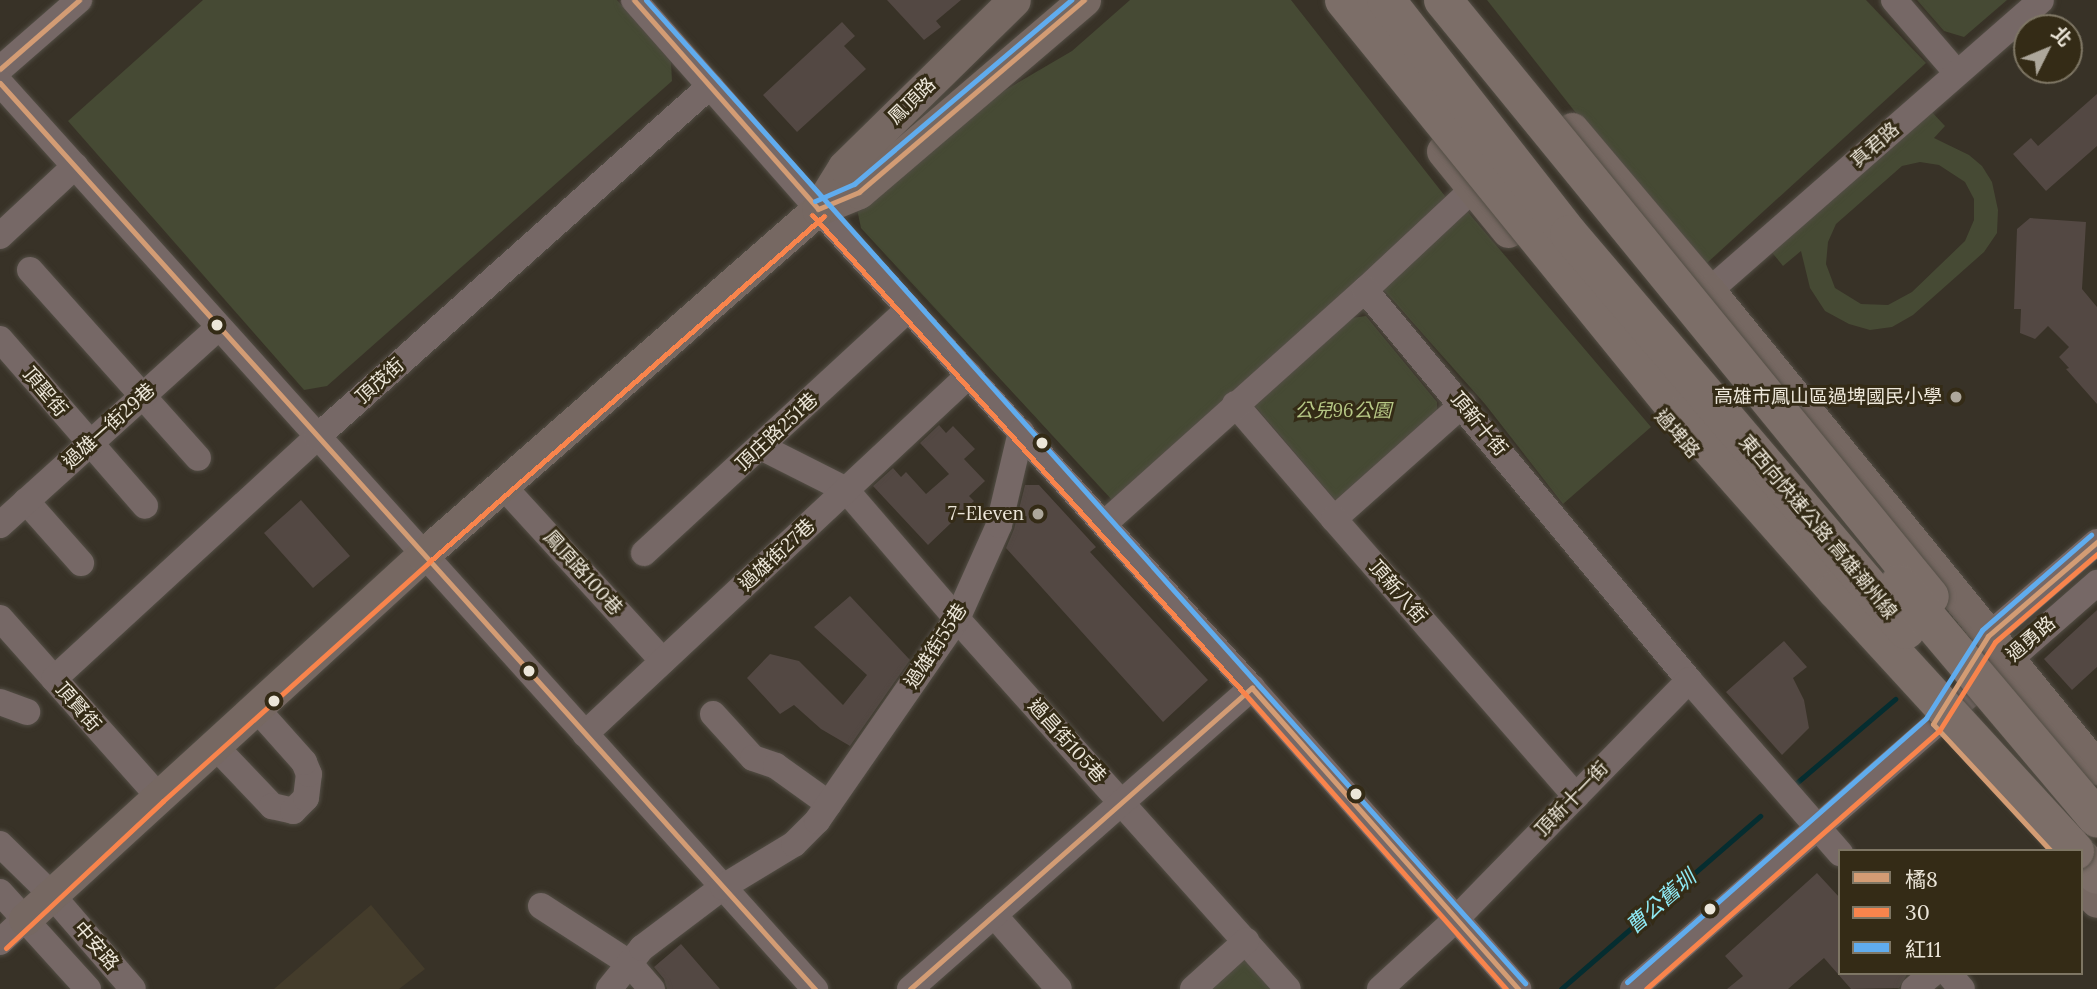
<!DOCTYPE html>
<meta charset="utf-8">
<style>
body{margin:0}
#map{position:relative;width:2097px;height:989px;overflow:hidden;background:#383227;font-family:Lora,"Noto Sans TC",serif}
div>[style]{position:absolute}
[style*='--x']{left:calc(var(--x)*1px);top:calc(var(--y)*1px);width:calc(var(--w)*1px);rotate:calc(var(--a)*1deg)}
.commercial>*{inset:0;background:#443c2b}
.green>*{inset:0;background:#464a34}
.stream>*{height:5px;margin:-2.5px;padding:0 2.5px;transform-origin:2.5px;border-radius:2.5px;background:#052d30}
.building>*{inset:0;background:#534843}
.roads{filter:drop-shadow(0 0 2px #534e45) drop-shadow(0 0 2px #534e45)}
.minor>*{height:26px;margin:-13px;padding:0 13px;transform-origin:13px;border-radius:13px;background:#766866}
.major>*{height:33px;margin:-16.5px;padding:0 16.5px;transform-origin:16.5px;border-radius:16.5px;background:#766862}
.highway>*{height:38px;margin:-19px;padding:0 19px;transform-origin:19px;border-radius:19px;background:#7c6e68}
.bridges{filter:drop-shadow(0 0 2px #534e45) drop-shadow(0 0 2px #534e45)}
.highway-bridge>*{height:38px;margin:-19px;padding:0 19px;transform-origin:19px;border-radius:19px;background:#7c6e68}
.bus-1>*{height:5px;margin:-2.5px;padding:0 2.5px;transform-origin:2.5px;border-radius:2.5px;background:#d39c74}
.bus-2>*{height:5px;margin:-2.5px;padding:0 2.5px;transform-origin:2.5px;border-radius:2.5px;background:#f8844c}
.bus-3>*{height:5px;margin:-2.5px;padding:0 2.5px;transform-origin:2.5px;border-radius:2.5px;background:#60acee}
.dots>*{width:19px;height:19px;translate:-50% -50%;box-sizing:border-box;border:4px solid #342b16;border-radius:50%}
span{translate:-50% -50%;white-space:nowrap;text-align:center;line-height:1.15;-webkit-text-stroke:6px #342b16;paint-order:stroke}
.street-label{font-size:19px;color:#ece6d9}
.poi-label{font-size:19px;color:#ece6d9}
.right{translate:-100% -50%;text-align:right}
.park-label{font-size:19px;color:#b6c785;font-style:italic}
.water-label{font-size:21px;color:#8ee9f4;font-style:italic}
.legend{position:absolute;left:1838px;top:849px;width:245px;height:126px;box-sizing:border-box;background:#342b16;border:2px solid #7e7664;margin:0;padding:9px 12px;list-style:none;font-size:21px;color:#ece6d9}
.legend li{display:flex;align-items:center;gap:14px;height:35px}
.legend b{width:35px;border:2px solid #7e7664}
.north{position:absolute;left:2013px;top:14px;width:70px;height:70px;box-sizing:border-box;background:#342b16;border:2px solid #7e7664;border-radius:50%;rotate:47deg;font-size:19px;font-weight:700;line-height:28px;text-align:center;color:#ece6d9}
.north::after{content:'';display:block;margin:auto;width:24px;height:32px;background:#ada79b;clip-path:polygon(50% 0,100% 100%,50% 72%,0 100%)}
</style>
<div id="map">
<div class="commercial">
<div style="clip-path:polygon(371px 905px,425px 969px,399px 989px,274px 989px)"></div>
</div>
<div class="green">
<div style="clip-path:polygon(203px 0,617px 0,671px 62px,672px 81px,327px 386px,304px 390px,68px 121px)"></div>
<div style="clip-path:polygon(1130px 0,1291px 0,1452px 205px,1112px 500px,861px 228px,857px 209px,973px 109px,1072px 51px)"></div>
<div style="clip-path:polygon(1487px 0,1866px 0,1926px 63px,1707px 263px,1691px 259px)"></div>
<div style="clip-path:polygon(1917px 0,2007px 0,1964px 37px,1944px 31px)"></div>
<div style="clip-path:polygon(evenodd,1930px 110px,1945px 126px,1934px 138px,1969px 155px,1982px 166px,1992px 182px,1998px 210px,1997px 233px,1984px 252px,1913px 315px,1892px 327px,1870px 330px,1849px 324px,1825px 311px,1810px 288px,1801px 251px,1783px 266px,1770px 250px,1930px 110px,1920px 162px,1939px 165px,1965px 182px,1974px 199px,1974px 220px,1965px 241px,1912px 292px,1888px 305px,1861px 304px,1835px 288px,1826px 264px,1828px 242px,1836px 224px,1902px 166px,1920px 162px)"></div>
<div style="clip-path:polygon(1467px 211px,1651px 427px,1563px 504px,1485px 404px,1383px 289px)"></div>
<div style="clip-path:polygon(1366px 316px,1437px 402px,1437px 415px,1336px 501px,1255px 406px,1352px 318px)"></div>
<div style="clip-path:polygon(1246px 958px,1273px 989px,1202px 989px)"></div>
</div>
<div class="stream">
<div style="--x:1794;--y:785;--w:133;--a:-40.4"></div>
<div style="--x:1561;--y:989;--w:264;--a:-41"></div>
</div>
<div class="building">
<div style="clip-path:polygon(887px 0,961px 0,936px 21px,941px 27px,924px 40px)"></div>
<div style="clip-path:polygon(842px 22px,855px 36px,844px 46px,866px 69px,797px 132px,763px 95px)"></div>
<div style="clip-path:polygon(2097px 94px,2097px 146px,2046px 191px,2013px 154px,2031px 138px,2038px 146px)"></div>
<div style="clip-path:polygon(2030px 218px,2086px 222px,2082px 289px,2097px 307px,2097px 404px,2066px 369px,2069px 368px,2059px 357px,2069px 347px,2048px 326px,2035px 339px,2020px 333px,2021px 309px,2014px 309px,2017px 229px)"></div>
<div style="clip-path:polygon(939px 425px,946px 433px,953px 426px,975px 449px,964px 459px,985px 481px,969px 496px,974px 501px,928px 545px,873px 486px,893px 468px,901px 477px,906px 472px,926px 494px,949px 474px,920px 443px)"></div>
<div style="clip-path:polygon(1025px 485px,1039px 485px,1096px 547px,1090px 552px,1208px 680px,1163px 722px,1006px 548px,1014px 529px)"></div>
<div style="clip-path:polygon(301px 500px,350px 556px,313px 588px,264px 533px)"></div>
<div style="clip-path:polygon(850px 596px,910px 660px,850px 746px,821px 729px,794px 705px,780px 714px,747px 678px,770px 654px,799px 661px,843px 705px,867px 675px,814px 627px)"></div>
<div style="clip-path:polygon(2097px 610px,2097px 667px,2072px 690px,2044px 659px)"></div>
<div style="clip-path:polygon(1784px 641px,1807px 667px,1793px 678px,1804px 700px,1809px 728px,1782px 755px,1726px 692px)"></div>
<div style="clip-path:polygon(1817px 873px,1840px 898px,1840px 973px,1908px 973px,1899px 988px,1851px 989px,1824px 958px,1788px 989px,1727px 989px,1743px 976px,1725px 956px)"></div>
<div style="clip-path:polygon(681px 944px,720px 989px,667px 989px,664px 979px,654px 967px)"></div>
</div>
<div class="roads">
<div class="minor">
<div style="--x:634;--y:0;--w:278;--a:48.6"></div>
<div style="--x:818;--y:209;--w:646;--a:47.82"></div>
<div style="--x:1252;--y:688;--w:402;--a:48.5"></div>
<div style="--x:1894;--y:0;--w:96;--a:49.2"></div>
<div style="--x:0;--y:69;--w:105;--a:-41.1"></div>
<div style="--x:0;--y:83;--w:1219;--a:48.03"></div>
<div style="--x:0;--y:236;--w:103;--a:-43"></div>
<div style="--x:30;--y:270;--w:252;--a:48.2"></div>
<div style="--x:1365;--y:290;--w:148;--a:-43.1"></div>
<div style="--x:1709;--y:291;--w:441;--a:-41.2"></div>
<div style="--x:0;--y:339;--w:221;--a:49"></div>
<div style="--x:1235;--y:404;--w:152;--a:49.3"></div>
<div style="--x:1463;--y:404;--w:173;--a:138.3"></div>
<div style="--x:1334;--y:519;--w:368;--a:48.9"></div>
<div style="--x:761;--y:447;--w:95;--a:26.8"></div>
<div style="--x:846;--y:490;--w:170;--a:49.3"></div>
<div style="--x:957;--y:619;--w:496;--a:48.2"></div>
<div style="--x:503;--y:486;--w:237;--a:47.6"></div>
<div style="--x:26;--y:501;--w:83;--a:48.4"></div>
<div style="--x:1104;--y:524;--w:351;--a:-41.9"></div>
<div style="--x:1365;--y:290;--w:507;--a:50.28"></div>
<div style="--x:1689;--y:680;--w:230;--a:48.9"></div>
<div style="--x:0;--y:525;--w:295;--a:-42.1"></div>
<div style="--x:644;--y:553;--w:359;--a:-42.7"></div>
<div style="--x:0;--y:618;--w:237;--a:48.4"></div>
<div style="--x:1978;--y:652;--w:19;--a:-58"></div>
<div style="--x:1988;--y:636;--w:144;--a:-40.8"></div>
<div style="--x:54;--y:679;--w:357;--a:-42.6"></div>
<div style="--x:317;--y:437;--w:527;--a:-41.77"></div>
<div style="--x:0;--y:702;--w:29;--a:20"></div>
<div style="--x:713;--y:714;--w:59;--a:47.7"></div>
<div style="--x:753;--y:758;--w:24;--a:19"></div>
<div style="--x:776;--y:766;--w:65;--a:35.6"></div>
<div style="--x:585;--y:734;--w:526;--a:-43.07"></div>
<div style="--x:213;--y:744;--w:86;--a:46.4"></div>
<div style="--x:272;--y:806;--w:22;--a:13"></div>
<div style="--x:293;--y:811;--w:18;--a:-45"></div>
<div style="--x:306;--y:798;--w:24;--a:-83"></div>
<div style="--x:309;--y:774;--w:13;--a:-113"></div>
<div style="--x:304;--y:762;--w:74;--a:-131.7"></div>
<div style="--x:0;--y:844;--w:71;--a:44.4"></div>
<div style="--x:51;--y:894;--w:125;--a:49.2"></div>
<div style="--x:0;--y:892;--w:131;--a:47.8"></div>
<div style="--x:541;--y:906;--w:105;--a:32.9"></div>
<div style="--x:629;--y:963;--w:35;--a:49"></div>
<div style="--x:994;--y:915;--w:98;--a:48.7"></div>
<div style="--x:0;--y:942;--w:34;--a:-43"></div>
<div style="--x:1948;--y:973;--w:21;--a:49"></div>
<div style="--x:609;--y:989;--w:53;--a:-51.2"></div>
<div style="--x:642;--y:948;--w:101;--a:-37"></div>
<div style="--x:723;--y:887;--w:83;--a:-31.2"></div>
<div style="--x:794;--y:844;--w:33;--a:-45"></div>
<div style="--x:817;--y:821;--w:246;--a:-55.3"></div>
<div style="--x:957;--y:619;--w:103;--a:-65.9"></div>
<div style="--x:999;--y:525;--w:96;--a:-76.7"></div>
<div style="--x:910;--y:989;--w:456;--a:-41.4"></div>
<div style="--x:1193;--y:989;--w:72;--a:-42.2"></div>
<div style="--x:1380;--y:989;--w:103;--a:-42.6"></div>
<div style="--x:1456;--y:919;--w:334;--a:-45.7"></div>
<div style="--x:1633;--y:989;--w:617;--a:-41.19"></div>
<div style="--x:1914;--y:989;--w:25;--a:-40"></div>
</div>
<div class="major">
<div style="--x:1572;--y:129;--w:212;--a:49.8"></div>
<div style="--x:1709;--y:291;--w:615;--a:50.87"></div>
<div style="--x:1443;--y:151;--w:103;--a:50.9"></div>
<div style="--x:818;--y:209;--w:44;--a:-22.5"></div>
<div style="--x:859;--y:192;--w:296;--a:-40.5"></div>
<div style="--x:2081;--y:884;--w:23;--a:47"></div>
<div style="--x:25;--y:919;--w:539;--a:-42.45"></div>
<div style="--x:423;--y:555;--w:525;--a:-41.22"></div>
<div style="--x:818;--y:209;--w:49;--a:-58.2"></div>
<div style="--x:844;--y:167;--w:238;--a:-44.5"></div>
</div>
<div class="highway">
<div style="--x:2081;--y:858;--w:23;--a:47"></div>
</div>
</div>
<div class="bridges">
<div class="highway-bridge">
<div style="--x:1344;--y:0;--w:536;--a:50.91"></div>
<div style="--x:1682;--y:416;--w:232;--a:48.5"></div>
<div style="--x:1836;--y:590;--w:354;--a:47.5"></div>
<div style="--x:1386;--y:0;--w:297;--a:52"></div>
<div style="--x:1569;--y:234;--w:520;--a:49.6"></div>
<div style="--x:1443;--y:0;--w:770;--a:50.79"></div>
<div style="--x:1899;--y:584;--w:307;--a:49.8"></div>
</div>
</div>
<div class="bus-1">
<div style="--x:634;--y:0;--w:278;--a:48.6"></div>
<div style="--x:0;--y:69;--w:105;--a:-41.1"></div>
<div style="--x:0;--y:83;--w:1219;--a:48.03"></div>
<div style="--x:818;--y:209;--w:44;--a:-22.5"></div>
<div style="--x:859;--y:192;--w:296;--a:-40.5"></div>
<div style="--x:1252;--y:688;--w:402;--a:48.5"></div>
<div style="--x:1933;--y:724;--w:104;--a:-58"></div>
<div style="--x:1988;--y:636;--w:144;--a:-40.8"></div>
<div style="--x:1933;--y:724;--w:173;--a:47.1"></div>
<div style="--x:910;--y:989;--w:456;--a:-41.4"></div>
</div>
<div class="bus-2">
<div style="--x:812;--y:215;--w:646;--a:47.89"></div>
<div style="--x:1245;--y:694;--w:394;--a:48.5"></div>
<div style="--x:6;--y:948;--w:215;--a:-43.1"></div>
<div style="--x:163;--y:801;--w:358;--a:-41.9"></div>
<div style="--x:429;--y:562;--w:525;--a:-41.22"></div>
<div style="--x:1646;--y:989;--w:390;--a:-41.4"></div>
<div style="--x:1939;--y:731;--w:105;--a:-57.8"></div>
<div style="--x:1995;--y:642;--w:135;--a:-40.8"></div>
</div>
<div class="bus-3">
<div style="--x:646;--y:0;--w:1319;--a:48.2"></div>
<div style="--x:815;--y:201;--w:43;--a:-23.6"></div>
<div style="--x:854;--y:184;--w:285;--a:-40.3"></div>
<div style="--x:1627;--y:982;--w:399;--a:-41.4"></div>
<div style="--x:1926;--y:718;--w:104;--a:-57.5"></div>
<div style="--x:1982;--y:630;--w:145;--a:-41.1"></div>
</div>
<div class="dots">
<div style="left:217px;top:325px;background:#ece6d9"></div>
<div style="left:1956px;top:397px;background:#ada79b"></div>
<div style="left:1042px;top:443px;background:#ece6d9"></div>
<div style="left:1038px;top:514px;background:#ada79b"></div>
<div style="left:529px;top:671px;background:#ece6d9"></div>
<div style="left:274px;top:701px;background:#ece6d9"></div>
<div style="left:1356px;top:794px;background:#ece6d9"></div>
<div style="left:1710px;top:909px;background:#ece6d9"></div>
</div>
<div class="street-label">
<span style="left:912px;top:101px;rotate:-44deg">鳳頂路</span>
<span style="left:1875px;top:145px;rotate:-41deg">真君路</span>
<span style="left:380px;top:381px;rotate:-42deg">頂茂街</span>
<span style="left:45px;top:392px;rotate:50deg">頂聖街</span>
<span style="left:1479px;top:424px;rotate:50deg">頂新十街</span>
<span style="left:109px;top:426px;rotate:-42deg">過雄一街29巷</span>
<span style="left:777px;top:432px;rotate:-43deg">頂庄路251巷</span>
<span style="left:1677px;top:434px;rotate:49deg">過埤路</span>
<span style="left:1818px;top:527px;rotate:50deg">東西向快速公路 高雄潮州線</span>
<span style="left:777px;top:555px;rotate:-43deg">過雄街27巷</span>
<span style="left:583px;top:573px;rotate:48deg">鳳頂路100巷</span>
<span style="left:1398px;top:592px;rotate:49deg">頂新八街</span>
<span style="left:2031px;top:639px;rotate:-41deg">過勇路</span>
<span style="left:936px;top:646px;rotate:-57deg">過雄街55巷</span>
<span style="left:78px;top:707px;rotate:49deg">頂賢街</span>
<span style="left:1067px;top:741px;rotate:48deg">過昌街105巷</span>
<span style="left:1572px;top:799px;rotate:-46deg">頂新十一街</span>
<span style="left:96px;top:946px;rotate:49deg">中安路</span>
</div>
<div class="poi-label">
<span class="right" style="left:1942px;top:397px">高雄市鳳山區過埤國民小學</span>
<span class="right" style="left:1024px;top:514px">7-Eleven</span>
</div>
<div class="park-label">
<span style="left:1343px;top:411px">公兒96公園</span>
</div>
<div class="water-label">
<span style="left:1661px;top:902px;rotate:-41deg">曹公舊圳</span>
</div>
<ul class="legend">
<li><b style="height:9px;background:#d39c74"></b>橘8</li>
<li><b style="height:9px;background:#f8844c"></b>30</li>
<li><b style="height:9px;background:#60acee"></b>紅11</li>
</ul>
<div class="north">北</div>
</div>
